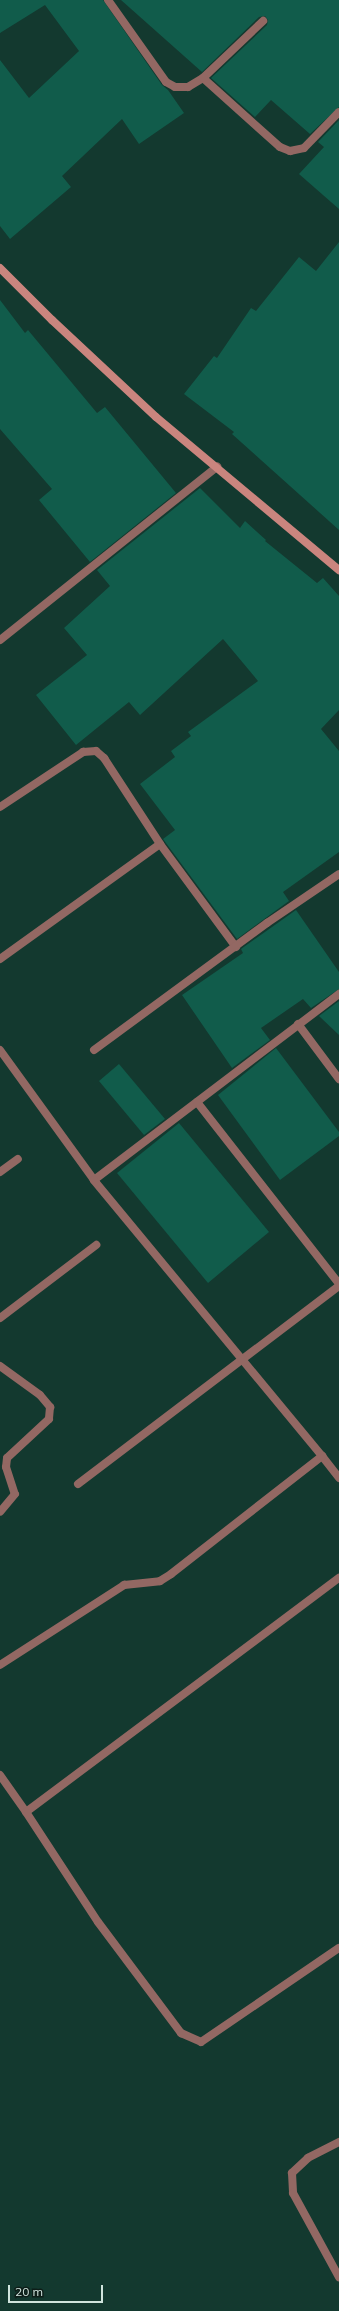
<!DOCTYPE html>
<style>
body{margin:0}
#map{position:relative;width:339px;height:2311px;overflow:hidden;background:#13392f;font-family:Mulish,sans-serif}
div>[style]{position:absolute}
[style*='--x']{left:calc(var(--x)*1px);top:calc(var(--y)*1px);width:calc(var(--w)*1px);rotate:calc(var(--a)*1deg)}
.building>*{inset:0;background:#115c4b}
.street>*{height:8px;margin:-4px;padding:0 4px;transform-origin:4px;border-radius:4px;background:#936863}
.secondary>*{height:8px;margin:-4px;padding:0 4px;transform-origin:4px;border-radius:4px;background:#ca857e}
span{translate:-50% -50%;white-space:nowrap;text-align:center;line-height:1.15;-webkit-text-stroke:3px #0d1d18;paint-order:stroke}
.scale{position:absolute;left:8px;top:2285px;width:95px;height:18px;box-sizing:border-box;border:2px solid #d0e4dd;border-top:0;padding-left:5px;font-size:12px;line-height:14px;white-space:nowrap;color:#d0e4dd;-webkit-text-stroke:3px #0d1d18;paint-order:stroke}
</style>
<div id="map">
<div class="building">
<div style="clip-path:polygon(0 0,103px 0,162px 85px,168px 90px,184px 113px,139px 144px,122px 119px,62px 176px,71px 187px,10px 239px,0 226px,0 60px,29px 98px,79px 51px,45px 5px,0 33px)"></div>
<div style="clip-path:polygon(121px 0,339px 0,339px 107px,310px 134px,271px 100px,255px 117px,211px 78px,267px 25px,268px 20px,265px 16px,259px 17px,202px 72px)"></div>
<div style="clip-path:polygon(339px 120px,339px 209px,299px 174px,324px 147px,318px 142px)"></div>
<div style="clip-path:polygon(339px 242px,339px 530px,232px 434px,234px 432px,184px 394px,214px 356px,217px 358px,251px 308px,256px 311px,299px 257px,316px 271px)"></div>
<div style="clip-path:polygon(0 300px,25px 333px,28px 330px,97px 413px,105px 407px,176px 493px,90px 562px,39px 500px,52px 489px,0 429px)"></div>
<div style="clip-path:polygon(200px 488px,240px 528px,245px 521px,266px 540px,265px 541px,317px 583px,323px 578px,339px 596px,339px 710px,321px 729px,339px 751px,339px 852px,283px 892px,289px 901px,237px 939px,163px 839px,175px 830px,140px 784px,175px 757px,171px 751px,191px 736px,188px 732px,258px 681px,223px 639px,140px 715px,129px 702px,76px 745px,36px 695px,87px 655px,64px 628px,110px 586px,97px 570px)"></div>
<div style="clip-path:polygon(296px 910px,339px 972px,339px 989px,311px 1008px,303px 999px,261px 1028px,270px 1040px,232px 1068px,182px 995px,243px 953px,241px 949px)"></div>
<div style="clip-path:polygon(339px 1001px,339px 1035px,319px 1016px)"></div>
<div style="clip-path:polygon(276px 1048px,339px 1132px,339px 1136px,280px 1180px,218px 1095px)"></div>
<div style="clip-path:polygon(119px 1064px,165px 1119px,144px 1135px,99px 1081px)"></div>
<div style="clip-path:polygon(179px 1123px,269px 1232px,208px 1283px,117px 1173px)"></div>
</div>
<div class="street">
<div style="--x:108;--y:0;--w:100;--a:54.7"></div>
<div style="--x:166;--y:82;--w:10;--a:29"></div>
<div style="--x:175;--y:87;--w:13;--a:0"></div>
<div style="--x:188;--y:87;--w:17;--a:-31"></div>
<div style="--x:203;--y:78;--w:83;--a:-43.5"></div>
<div style="--x:203;--y:78;--w:103;--a:41.9"></div>
<div style="--x:280;--y:147;--w:11;--a:22"></div>
<div style="--x:290;--y:151;--w:14;--a:-12"></div>
<div style="--x:304;--y:148;--w:50;--a:-45.8"></div>
<div style="--x:0;--y:640;--w:278;--a:-38.6"></div>
<div style="--x:0;--y:807;--w:100;--a:-33.5"></div>
<div style="--x:83;--y:752;--w:13;--a:-4"></div>
<div style="--x:96;--y:751;--w:11;--a:41"></div>
<div style="--x:104;--y:758;--w:103;--a:56.9"></div>
<div style="--x:0;--y:959;--w:197;--a:-35.7"></div>
<div style="--x:160;--y:844;--w:128;--a:53.6"></div>
<div style="--x:298;--y:1024;--w:69;--a:53.3"></div>
<div style="--x:0;--y:1050;--w:160;--a:54.1"></div>
<div style="--x:94;--y:1180;--w:308;--a:-37.2"></div>
<div style="--x:94;--y:1050;--w:215;--a:-36.3"></div>
<div style="--x:267;--y:923;--w:87;--a:-34.2"></div>
<div style="--x:197;--y:1102;--w:231;--a:52"></div>
<div style="--x:0;--y:1172;--w:22;--a:-36"></div>
<div style="--x:0;--y:1318;--w:121;--a:-37.2"></div>
<div style="--x:0;--y:1366;--w:49;--a:35.9"></div>
<div style="--x:40;--y:1395;--w:16;--a:50"></div>
<div style="--x:50;--y:1407;--w:12;--a:95"></div>
<div style="--x:49;--y:1419;--w:57;--a:137.1"></div>
<div style="--x:7;--y:1458;--w:9;--a:96"></div>
<div style="--x:6;--y:1467;--w:28;--a:72"></div>
<div style="--x:15;--y:1494;--w:23;--a:130"></div>
<div style="--x:322;--y:1456;--w:28;--a:52"></div>
<div style="--x:78;--y:1484;--w:328;--a:-37.2"></div>
<div style="--x:0;--y:1665;--w:148;--a:-32.8"></div>
<div style="--x:124;--y:1585;--w:36;--a:-6"></div>
<div style="--x:160;--y:1581;--w:13;--a:-32"></div>
<div style="--x:171;--y:1574;--w:192;--a:-38"></div>
<div style="--x:322;--y:1456;--w:358;--a:-129.6"></div>
<div style="--x:0;--y:1775;--w:45;--a:54.9"></div>
<div style="--x:26;--y:1812;--w:391;--a:-36.8"></div>
<div style="--x:26;--y:1812;--w:131;--a:56.8"></div>
<div style="--x:98;--y:1922;--w:139;--a:53.2"></div>
<div style="--x:181;--y:2033;--w:22;--a:24"></div>
<div style="--x:201;--y:2042;--w:167;--a:-34.3"></div>
<div style="--x:339;--y:2142;--w:35;--a:153"></div>
<div style="--x:308;--y:2158;--w:22;--a:137"></div>
<div style="--x:292;--y:2173;--w:20;--a:87"></div>
<div style="--x:293;--y:2193;--w:96;--a:61.3"></div>
</div>
<div class="secondary">
<div style="--x:0;--y:268;--w:74;--a:45"></div>
<div style="--x:52;--y:320;--w:142;--a:43"></div>
<div style="--x:156;--y:417;--w:239;--a:39.9"></div>
</div>
<div class="scale">20 m</div>
</div>
